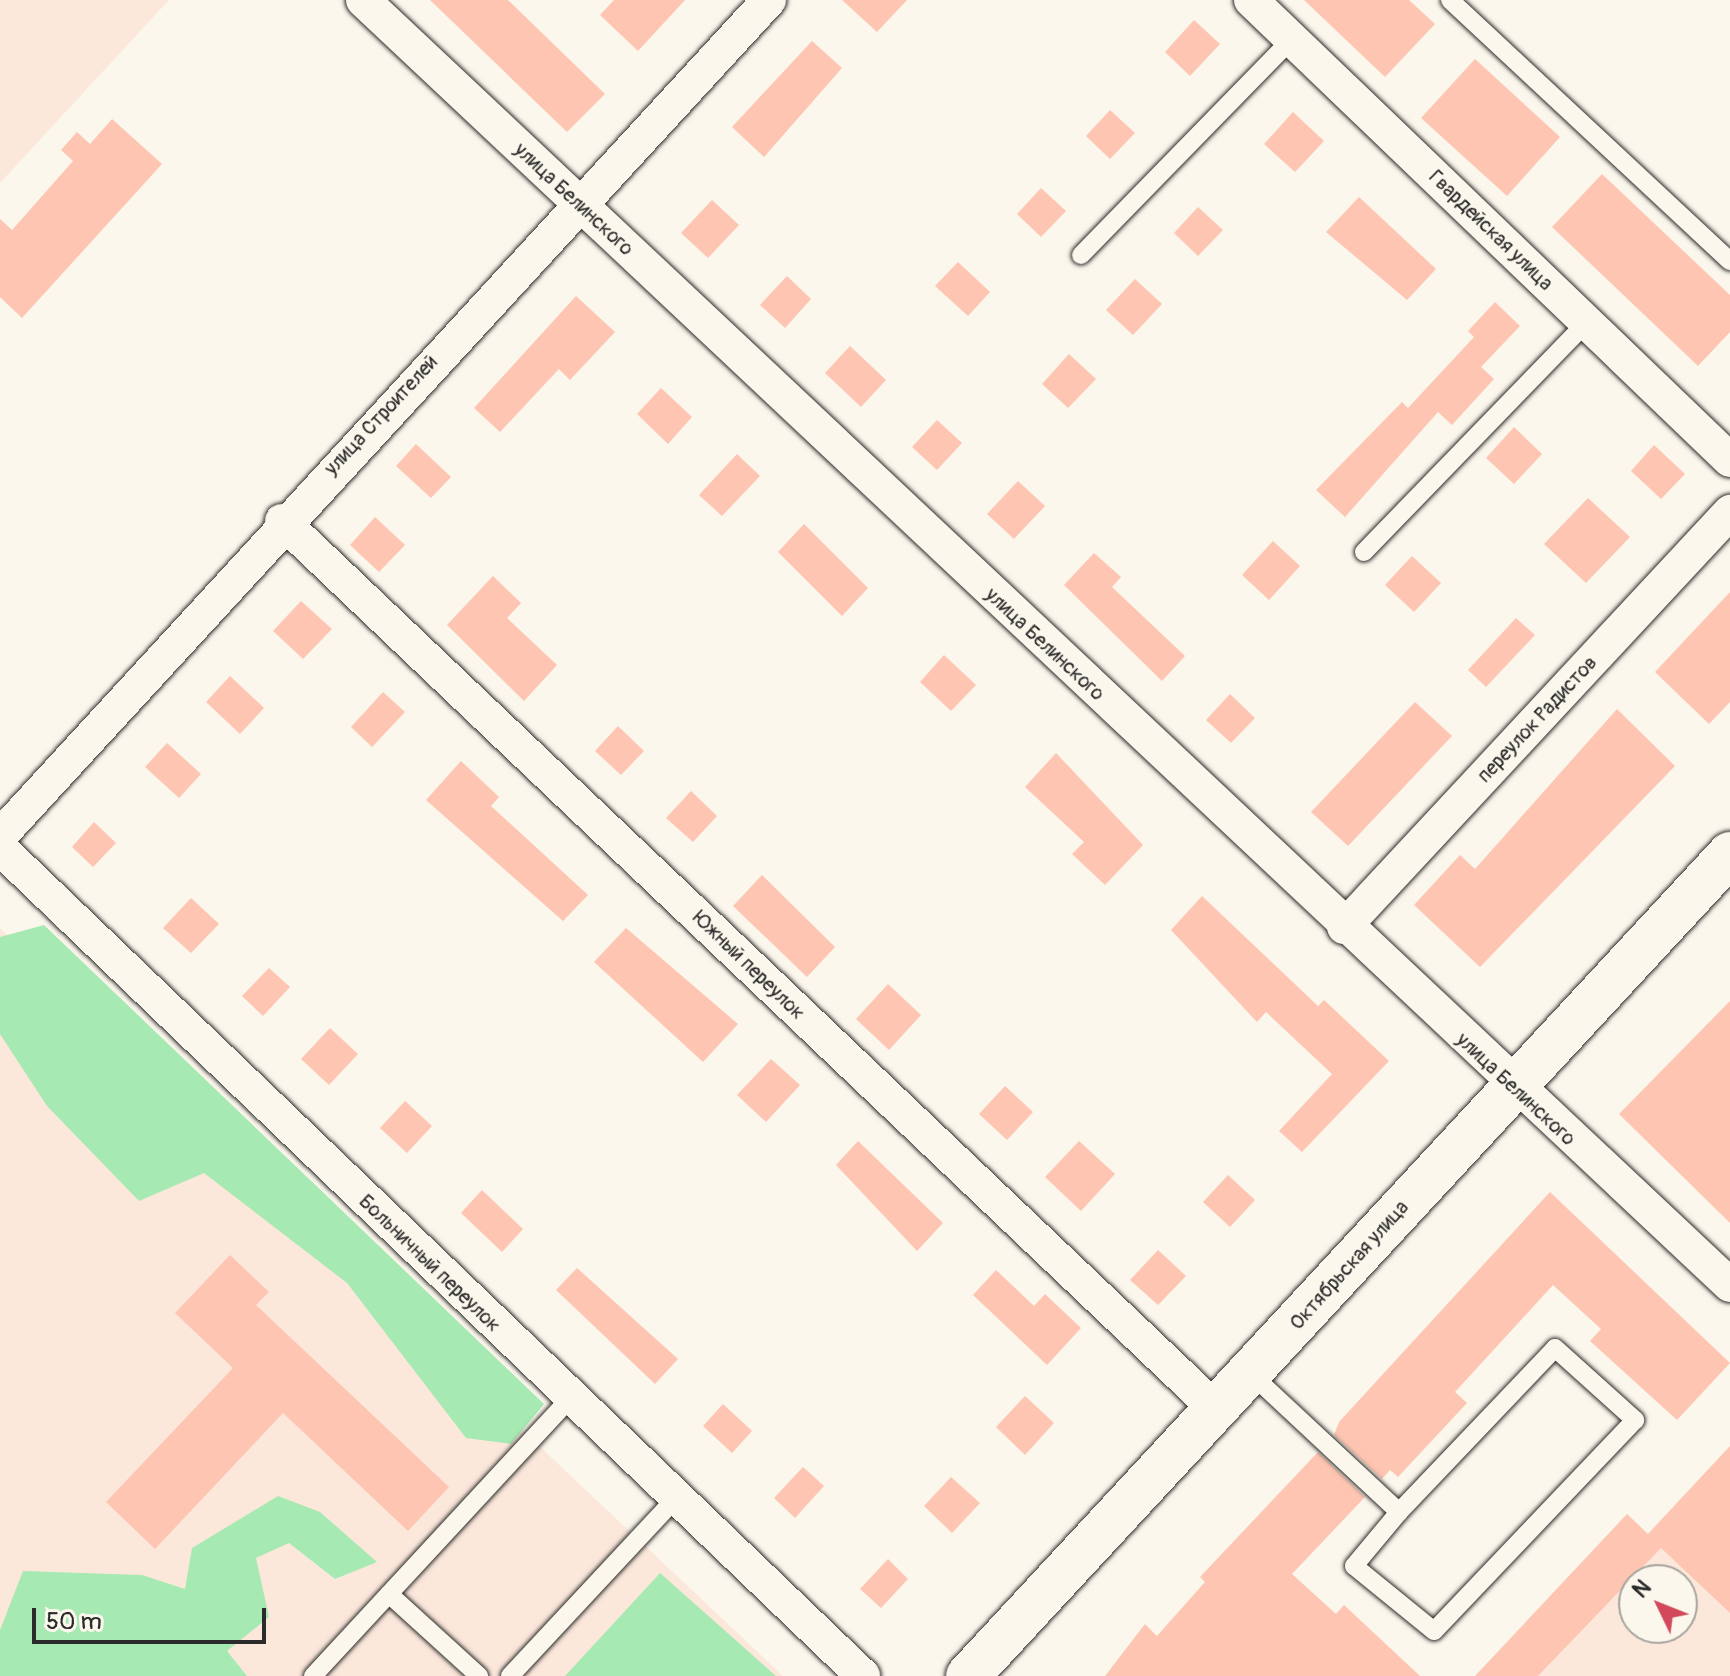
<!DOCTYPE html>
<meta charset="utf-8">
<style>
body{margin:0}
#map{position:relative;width:1730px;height:1676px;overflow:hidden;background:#fbf7ec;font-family:Pangolin,sans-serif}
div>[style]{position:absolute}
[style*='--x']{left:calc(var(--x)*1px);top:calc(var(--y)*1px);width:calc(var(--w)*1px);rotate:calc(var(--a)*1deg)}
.built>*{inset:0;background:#fce8db}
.green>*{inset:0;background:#a7e9b3}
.building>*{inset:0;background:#fec5b2}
.roads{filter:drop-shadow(0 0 2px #2b2b2b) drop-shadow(0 0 2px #2b2b2b)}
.service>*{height:18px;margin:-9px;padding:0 9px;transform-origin:9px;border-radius:9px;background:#fbf7ec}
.minor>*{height:34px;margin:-17px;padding:0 17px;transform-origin:17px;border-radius:17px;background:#fbf7ec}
.secondary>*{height:44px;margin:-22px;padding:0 22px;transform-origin:22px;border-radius:22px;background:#fbf7ec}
span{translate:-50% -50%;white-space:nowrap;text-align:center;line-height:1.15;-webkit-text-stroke:6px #fbf7ec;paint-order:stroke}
.street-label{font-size:20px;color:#2b2b2b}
.north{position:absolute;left:1618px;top:1564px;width:80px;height:80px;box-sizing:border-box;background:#fbf7ec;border:2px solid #a8a59f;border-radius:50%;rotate:313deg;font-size:22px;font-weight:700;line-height:32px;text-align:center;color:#2b2b2b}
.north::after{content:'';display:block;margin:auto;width:28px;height:36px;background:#d1495b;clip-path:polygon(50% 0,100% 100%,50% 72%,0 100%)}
.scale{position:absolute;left:32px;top:1608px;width:234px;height:36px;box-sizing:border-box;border:4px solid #2b2b2b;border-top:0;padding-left:10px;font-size:24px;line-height:28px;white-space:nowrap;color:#2b2b2b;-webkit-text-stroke:6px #fbf7ec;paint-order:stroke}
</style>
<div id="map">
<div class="built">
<div style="clip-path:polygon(0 0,169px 0,0 183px)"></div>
<div style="clip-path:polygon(0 928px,537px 1444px,783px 1676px,0 1676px)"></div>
<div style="clip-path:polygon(evenodd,1730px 1446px,1730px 1676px,1475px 1676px,1648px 1534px,1730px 1446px,1634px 1580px,1682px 1580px,1682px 1628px,1634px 1628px,1634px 1580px)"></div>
</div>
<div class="green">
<div style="clip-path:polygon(44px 925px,544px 1404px,511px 1444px,466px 1438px,347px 1283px,204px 1173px,139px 1201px,47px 1106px,0 1034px,0 937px)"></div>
<div style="clip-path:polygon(278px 1496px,320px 1512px,377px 1562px,335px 1579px,289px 1543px,256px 1558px,269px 1617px,227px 1651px,247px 1676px,0 1676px,0 1630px,23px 1571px,142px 1575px,185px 1589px,192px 1548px)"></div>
<div style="clip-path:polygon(660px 1573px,776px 1676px,565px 1676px)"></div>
</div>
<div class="building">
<div style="clip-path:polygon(430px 0,508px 0,605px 94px,567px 132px)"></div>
<div style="clip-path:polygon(614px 0,685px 0,638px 51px,600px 15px)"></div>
<div style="clip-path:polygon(842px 0,907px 0,877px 32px)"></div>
<div style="clip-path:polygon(1304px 0,1409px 0,1435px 24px,1385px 77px)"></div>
<div style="clip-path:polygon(1194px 20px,1220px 44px,1190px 76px,1165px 52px)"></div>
<div style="clip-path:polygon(812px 41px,842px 68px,764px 157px,732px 127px)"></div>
<div style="clip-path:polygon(1475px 59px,1560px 137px,1507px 196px,1421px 118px)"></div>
<div style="clip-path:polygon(1110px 110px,1135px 133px,1110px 159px,1086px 136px)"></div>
<div style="clip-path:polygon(1293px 112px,1324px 141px,1295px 172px,1264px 144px)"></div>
<div style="clip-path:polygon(112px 119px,162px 164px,22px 318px,0 297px,0 219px,12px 230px,73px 161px,61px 150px,77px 132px,90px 144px)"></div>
<div style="clip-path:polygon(1602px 174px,1730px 295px,1730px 332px,1698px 366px,1552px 227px)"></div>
<div style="clip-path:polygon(1041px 188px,1066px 211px,1041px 237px,1017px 214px)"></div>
<div style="clip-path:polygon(1359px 197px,1436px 269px,1407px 300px,1326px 232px)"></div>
<div style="clip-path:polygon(712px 200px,739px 225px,708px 258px,681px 233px)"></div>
<div style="clip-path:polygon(1198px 207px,1223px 230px,1198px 256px,1174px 233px)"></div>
<div style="clip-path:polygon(958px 262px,990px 292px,968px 316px,935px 286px)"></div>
<div style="clip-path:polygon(787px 276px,811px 299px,785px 328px,760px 305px)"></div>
<div style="clip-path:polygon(1135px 279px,1162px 304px,1133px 335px,1106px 310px)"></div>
<div style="clip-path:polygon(576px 296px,615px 332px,570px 380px,559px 369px,500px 432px,474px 408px)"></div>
<div style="clip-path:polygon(1495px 302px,1520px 326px,1481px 367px,1494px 379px,1452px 425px,1438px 412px,1345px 517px,1316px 490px,1402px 402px,1408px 408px,1474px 337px,1468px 331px)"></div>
<div style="clip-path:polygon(850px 346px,886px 380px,861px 407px,825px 373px)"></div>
<div style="clip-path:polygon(1069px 354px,1096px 379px,1068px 408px,1042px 384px)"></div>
<div style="clip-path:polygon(661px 388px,692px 417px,668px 444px,637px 414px)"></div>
<div style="clip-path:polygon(937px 420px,962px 443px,937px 470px,912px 447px)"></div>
<div style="clip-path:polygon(1514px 427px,1542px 454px,1514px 484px,1486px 458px)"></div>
<div style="clip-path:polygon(416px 444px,451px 477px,431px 498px,396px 466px)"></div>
<div style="clip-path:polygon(1654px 445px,1685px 474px,1661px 499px,1631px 471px)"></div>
<div style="clip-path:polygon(737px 454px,760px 476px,722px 516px,699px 495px)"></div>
<div style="clip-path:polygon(1018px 481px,1045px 506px,1014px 539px,987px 514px)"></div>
<div style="clip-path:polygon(1588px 498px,1630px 537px,1586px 583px,1544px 544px)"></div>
<div style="clip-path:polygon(375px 517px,405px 545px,379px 572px,350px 545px)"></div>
<div style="clip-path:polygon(804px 524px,868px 588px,842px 616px,778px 552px)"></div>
<div style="clip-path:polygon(1273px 541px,1300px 566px,1269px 600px,1242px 575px)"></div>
<div style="clip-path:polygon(1094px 553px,1121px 577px,1112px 587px,1185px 656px,1162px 681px,1064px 585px)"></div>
<div style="clip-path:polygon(1412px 556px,1441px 583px,1414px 612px,1385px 585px)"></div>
<div style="clip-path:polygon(493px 576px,521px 603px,507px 618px,557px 665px,524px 701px,447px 625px)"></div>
<div style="clip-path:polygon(1730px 592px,1730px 702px,1709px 724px,1655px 672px)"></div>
<div style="clip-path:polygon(301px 601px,332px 629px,303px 659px,273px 631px)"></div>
<div style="clip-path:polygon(1516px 618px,1535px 635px,1486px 687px,1468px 670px)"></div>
<div style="clip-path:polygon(944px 655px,976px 685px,951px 711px,920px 682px)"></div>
<div style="clip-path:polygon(230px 676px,264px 708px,240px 734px,206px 702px)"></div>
<div style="clip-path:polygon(383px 692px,405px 712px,372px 747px,351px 727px)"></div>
<div style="clip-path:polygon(1230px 694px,1255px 718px,1231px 743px,1206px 720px)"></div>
<div style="clip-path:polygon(1415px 702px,1452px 736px,1348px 846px,1311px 812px)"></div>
<div style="clip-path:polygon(1617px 709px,1675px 766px,1480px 967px,1414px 905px,1460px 855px,1475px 869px)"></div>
<div style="clip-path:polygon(618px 726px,644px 751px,621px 775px,595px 751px)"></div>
<div style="clip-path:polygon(167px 743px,201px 774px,179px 798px,145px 767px)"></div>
<div style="clip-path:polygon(1056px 753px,1143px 845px,1105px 885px,1072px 854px,1084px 842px,1025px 787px)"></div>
<div style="clip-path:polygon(461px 761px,499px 797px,491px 806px,588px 895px,563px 921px,426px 800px)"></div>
<div style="clip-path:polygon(691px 791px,717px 816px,693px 842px,666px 818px)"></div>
<div style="clip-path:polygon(94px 822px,116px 843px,93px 867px,72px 847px)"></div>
<div style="clip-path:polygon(762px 875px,835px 947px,807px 977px,733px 906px)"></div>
<div style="clip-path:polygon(1202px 896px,1318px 1006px,1324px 1000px,1389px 1061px,1302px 1152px,1279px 1131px,1332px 1074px,1266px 1012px,1257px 1022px,1171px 930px)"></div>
<div style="clip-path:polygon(191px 898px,219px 924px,191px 953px,163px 928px)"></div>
<div style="clip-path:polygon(626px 928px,738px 1024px,703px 1062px,594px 962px)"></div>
<div style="clip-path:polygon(269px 968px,290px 987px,263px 1016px,242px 996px)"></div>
<div style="clip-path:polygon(888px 984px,921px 1015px,889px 1050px,856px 1019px)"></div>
<div style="clip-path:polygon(1730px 1001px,1730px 1223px,1619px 1114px)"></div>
<div style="clip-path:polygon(330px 1028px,358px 1054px,329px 1085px,301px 1059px)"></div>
<div style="clip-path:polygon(771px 1059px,800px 1085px,766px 1122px,737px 1095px)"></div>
<div style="clip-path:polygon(1005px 1086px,1033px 1112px,1007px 1140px,979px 1114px)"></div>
<div style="clip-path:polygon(405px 1101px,432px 1126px,407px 1153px,380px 1128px)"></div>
<div style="clip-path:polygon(858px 1141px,943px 1223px,917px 1251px,836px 1165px)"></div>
<div style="clip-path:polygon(1079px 1141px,1115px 1174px,1081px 1211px,1045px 1177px)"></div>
<div style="clip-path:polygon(1228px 1175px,1255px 1200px,1230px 1227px,1203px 1202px)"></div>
<div style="clip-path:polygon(482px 1190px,523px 1229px,502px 1252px,461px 1213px)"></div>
<div style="clip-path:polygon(1550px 1192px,1730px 1363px,1677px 1420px,1590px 1341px,1601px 1329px,1553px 1285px,1455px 1392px,1467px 1403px,1398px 1477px,1390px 1470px,1382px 1479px,1334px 1435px,1339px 1422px)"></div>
<div style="clip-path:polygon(1158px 1250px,1186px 1276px,1158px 1305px,1130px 1280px)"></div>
<div style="clip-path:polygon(230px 1255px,269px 1292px,256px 1305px,449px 1487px,408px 1531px,283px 1413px,155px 1549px,106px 1502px,233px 1368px,175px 1313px)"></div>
<div style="clip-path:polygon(577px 1268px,678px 1359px,655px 1384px,556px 1290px)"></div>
<div style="clip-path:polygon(996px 1270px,1034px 1306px,1045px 1294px,1081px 1328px,1047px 1365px,973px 1295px)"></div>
<div style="clip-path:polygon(1025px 1396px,1054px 1423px,1025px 1455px,996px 1427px)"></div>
<div style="clip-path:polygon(723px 1404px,752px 1431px,732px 1453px,703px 1426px)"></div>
<div style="clip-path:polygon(1730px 1446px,1730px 1613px,1661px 1548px,1538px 1676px,1475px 1676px,1627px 1514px,1648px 1534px)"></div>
<div style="clip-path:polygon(1318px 1452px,1365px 1497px,1292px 1574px,1336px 1614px,1344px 1605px,1420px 1676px,1105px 1676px,1145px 1624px,1157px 1636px,1205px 1582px,1200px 1577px)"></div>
<div style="clip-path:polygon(803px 1467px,824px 1486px,795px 1518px,774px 1498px)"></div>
<div style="clip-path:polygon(951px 1477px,980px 1503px,952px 1533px,924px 1506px)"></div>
<div style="clip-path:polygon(888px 1559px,908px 1579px,881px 1608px,860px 1589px)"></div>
</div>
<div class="roads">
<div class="service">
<div style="--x:1450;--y:0;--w:383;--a:43"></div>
<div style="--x:1081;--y:255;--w:302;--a:-45.7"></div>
<div style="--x:1364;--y:552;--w:320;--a:-45.9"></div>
<div style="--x:1250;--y:1373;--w:204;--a:43"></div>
<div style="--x:1399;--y:1512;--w:226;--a:-46.4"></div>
<div style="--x:1555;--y:1348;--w:108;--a:42"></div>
<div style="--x:1635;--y:1420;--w:291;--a:133.6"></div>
<div style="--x:1434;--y:1631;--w:103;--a:-140.9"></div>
<div style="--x:1354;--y:1566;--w:70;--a:-50.2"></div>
<div style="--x:389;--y:1594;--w:122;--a:42.3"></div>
<div style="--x:313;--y:1676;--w:379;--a:-47.2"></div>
<div style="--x:510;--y:1676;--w:242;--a:-47"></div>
</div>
<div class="minor">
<div style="--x:363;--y:0;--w:1876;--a:43.23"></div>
<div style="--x:1251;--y:0;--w:664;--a:43.84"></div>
<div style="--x:282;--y:521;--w:1290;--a:43.56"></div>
<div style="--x:0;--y:836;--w:1136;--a:-47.39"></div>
<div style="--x:0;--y:848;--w:1196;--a:43.81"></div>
<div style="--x:1344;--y:927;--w:567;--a:-47.07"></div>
</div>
<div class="secondary">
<div style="--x:968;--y:1676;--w:1121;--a:-47.17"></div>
</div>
</div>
<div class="street-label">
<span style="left:574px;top:199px;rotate:43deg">улица Белинского</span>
<span style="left:1491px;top:230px;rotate:44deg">Гвардейская улица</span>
<span style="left:381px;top:415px;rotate:-47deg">улица Строителей</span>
<span style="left:1045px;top:644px;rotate:43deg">улица Белинского</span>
<span style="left:1537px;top:719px;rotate:-47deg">переулок Радистов</span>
<span style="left:749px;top:965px;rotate:44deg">Южный переулок</span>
<span style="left:1516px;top:1089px;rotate:43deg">улица Белинского</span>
<span style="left:430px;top:1263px;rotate:44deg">Больничный переулок</span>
<span style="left:1349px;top:1265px;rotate:-48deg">Октябрьская улица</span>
</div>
<div class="north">N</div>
<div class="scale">50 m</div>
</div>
